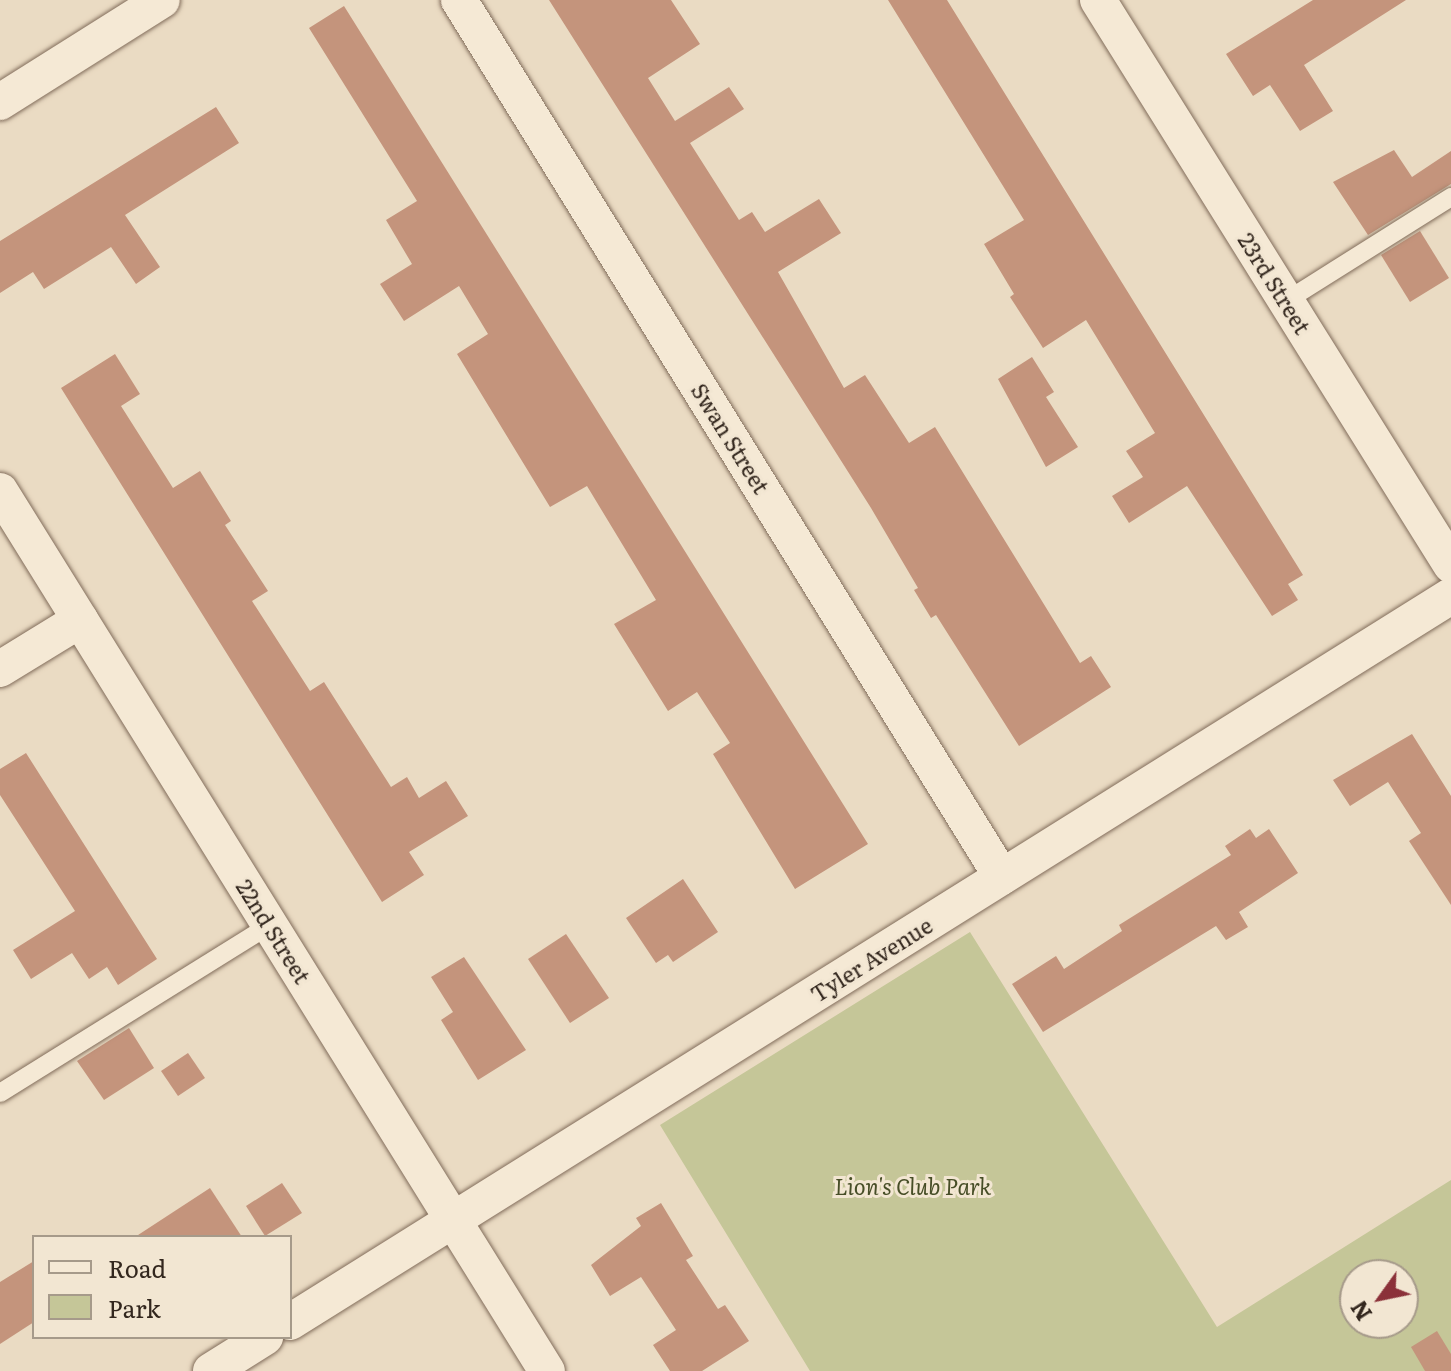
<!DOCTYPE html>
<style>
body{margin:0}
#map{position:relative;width:1451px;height:1371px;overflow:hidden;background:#eadbc3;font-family:Literata,serif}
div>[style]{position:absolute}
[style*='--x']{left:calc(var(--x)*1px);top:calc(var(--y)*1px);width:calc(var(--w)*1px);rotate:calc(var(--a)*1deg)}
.green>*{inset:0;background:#c5c698}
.building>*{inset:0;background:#c4947c}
.roads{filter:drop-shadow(0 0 2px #826d5b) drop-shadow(0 0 2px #826d5b)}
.lane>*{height:18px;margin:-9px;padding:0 9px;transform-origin:9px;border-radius:9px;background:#f5e9d5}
.street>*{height:36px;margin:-18px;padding:0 18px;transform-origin:18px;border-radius:18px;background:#f5e9d5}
span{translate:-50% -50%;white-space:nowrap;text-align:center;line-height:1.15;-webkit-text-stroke:6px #f2e6d2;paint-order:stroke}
.street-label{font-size:22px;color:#33271e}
.park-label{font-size:22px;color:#474e27;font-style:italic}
.legend{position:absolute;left:32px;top:1235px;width:260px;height:104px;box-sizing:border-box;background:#f2e6d2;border:2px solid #a69a8a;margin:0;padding:10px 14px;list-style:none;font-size:24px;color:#33271e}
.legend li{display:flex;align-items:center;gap:16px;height:40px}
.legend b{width:40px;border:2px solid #a69a8a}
.north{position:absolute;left:1339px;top:1259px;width:80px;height:80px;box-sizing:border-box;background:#f2e6d2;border:2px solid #a69a8a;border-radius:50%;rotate:237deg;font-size:22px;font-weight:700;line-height:32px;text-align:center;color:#33271e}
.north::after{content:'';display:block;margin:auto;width:28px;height:36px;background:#8b3139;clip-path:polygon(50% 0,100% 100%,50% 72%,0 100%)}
</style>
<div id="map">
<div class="green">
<div style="clip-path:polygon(evenodd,970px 932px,1217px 1327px,1451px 1180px,1451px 1371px,810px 1371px,660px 1125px,970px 932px,1355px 1275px,1403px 1275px,1403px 1323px,1355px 1323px,1355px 1275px)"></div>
</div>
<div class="building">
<div style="clip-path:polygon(549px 0,671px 0,700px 44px,648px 78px,675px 121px,729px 87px,744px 109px,690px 143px,739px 220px,752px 212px,765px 232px,819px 199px,841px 233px,778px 272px,844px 388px,865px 375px,909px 443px,935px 427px,1080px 663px,1091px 656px,1111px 687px,1019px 746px,936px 615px,931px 618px,914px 590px,918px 588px,871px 508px)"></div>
<div style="clip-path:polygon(888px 0,947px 0,1303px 575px,1288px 584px,1298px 600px,1272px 616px,1187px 486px,1129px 523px,1112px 496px,1143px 477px,1126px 451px,1155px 433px,1086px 320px,1043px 348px,1010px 297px,1014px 294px,984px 244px,1024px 220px)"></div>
<div style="clip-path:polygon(1313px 0,1406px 0,1304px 65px,1333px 111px,1300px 131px,1270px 85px,1253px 96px,1226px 54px)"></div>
<div style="clip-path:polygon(344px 6px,868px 844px,795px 889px,713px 754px,730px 743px,697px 692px,668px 711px,614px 624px,656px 600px,587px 486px,550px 507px,457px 354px,488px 334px,459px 286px,404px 321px,380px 284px,412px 264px,386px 220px,417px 201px,309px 28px)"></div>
<div style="clip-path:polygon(216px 107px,239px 143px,125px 215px,160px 267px,136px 284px,111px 247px,44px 289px,33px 272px,0 293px,0 241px)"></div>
<div style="clip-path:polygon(1394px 150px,1412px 177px,1451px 151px,1451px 184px,1368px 235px,1333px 182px)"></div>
<div style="clip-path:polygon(1420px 231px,1449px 278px,1410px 302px,1381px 255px)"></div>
<div style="clip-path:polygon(115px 354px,140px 394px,121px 406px,173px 488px,200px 471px,231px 521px,225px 525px,268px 591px,252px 601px,310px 691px,324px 682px,391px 787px,407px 777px,419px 798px,446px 781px,468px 816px,409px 852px,424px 875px,382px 902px,61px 388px)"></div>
<div style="clip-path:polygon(1032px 357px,1054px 392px,1046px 397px,1078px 447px,1046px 467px,998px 379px)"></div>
<div style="clip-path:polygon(1412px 734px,1451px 796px,1451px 905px,1409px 841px,1421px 833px,1388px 782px,1350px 806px,1333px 780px)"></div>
<div style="clip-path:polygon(26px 753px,157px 959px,118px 985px,107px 967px,89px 979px,72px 953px,31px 979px,13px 950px,75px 911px,0 795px,0 769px)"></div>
<div style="clip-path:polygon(1250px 829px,1256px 838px,1269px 829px,1298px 873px,1239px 912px,1248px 927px,1226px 940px,1216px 926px,1043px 1032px,1012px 984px,1056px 956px,1064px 969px,1122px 931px,1119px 925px,1231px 855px,1225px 846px)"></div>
<div style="clip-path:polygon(683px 879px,718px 932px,673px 962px,668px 955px,656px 963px,626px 918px)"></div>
<div style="clip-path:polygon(566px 934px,609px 998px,570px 1023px,528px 959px)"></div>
<div style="clip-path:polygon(464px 957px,526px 1050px,478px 1080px,441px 1020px,453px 1012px,431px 977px)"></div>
<div style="clip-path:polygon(129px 1028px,154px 1068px,104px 1100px,77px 1061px)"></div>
<div style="clip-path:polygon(188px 1053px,205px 1078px,178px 1096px,161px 1071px)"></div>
<div style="clip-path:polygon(282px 1183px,302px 1213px,265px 1236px,246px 1206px)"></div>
<div style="clip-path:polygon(210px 1188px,242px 1237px,135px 1237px)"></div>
<div style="clip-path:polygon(661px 1203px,693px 1256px,686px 1260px,718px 1309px,725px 1305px,749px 1341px,702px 1371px,670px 1371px,653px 1345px,676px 1330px,641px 1277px,610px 1296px,591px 1265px,641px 1226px,636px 1218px)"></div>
<div style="clip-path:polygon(34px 1261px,34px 1322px,0 1344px,0 1282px)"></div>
<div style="clip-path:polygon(1437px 1331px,1451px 1354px,1451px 1371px,1425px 1371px,1411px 1347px)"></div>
</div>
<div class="roads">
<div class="lane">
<div style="--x:1286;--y:301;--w:195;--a:-32.2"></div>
<div style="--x:0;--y:1093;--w:318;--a:-31.9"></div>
</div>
<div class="street">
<div style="--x:459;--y:0;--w:1031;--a:58.24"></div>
<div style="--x:1098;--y:0;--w:666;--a:58"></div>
<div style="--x:0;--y:102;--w:191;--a:-32.2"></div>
<div style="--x:0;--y:491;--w:1036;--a:58.14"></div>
<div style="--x:0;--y:669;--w:94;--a:-31.5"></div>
<div style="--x:290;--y:1322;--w:1369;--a:-32.02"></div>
<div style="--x:211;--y:1371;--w:64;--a:-32.2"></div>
</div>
</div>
<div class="street-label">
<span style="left:1275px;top:283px;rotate:58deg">23rd Street</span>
<span style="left:731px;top:438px;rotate:58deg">Swan Street</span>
<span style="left:274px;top:931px;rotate:58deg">22nd Street</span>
<span style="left:871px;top:959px;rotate:-32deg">Tyler Avenue</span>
</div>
<div class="park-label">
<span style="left:913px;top:1186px">Lion's Club Park</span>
</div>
<ul class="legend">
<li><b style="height:10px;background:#f5e9d5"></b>Road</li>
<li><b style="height:22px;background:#c5c698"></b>Park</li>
</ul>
<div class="north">N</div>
</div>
